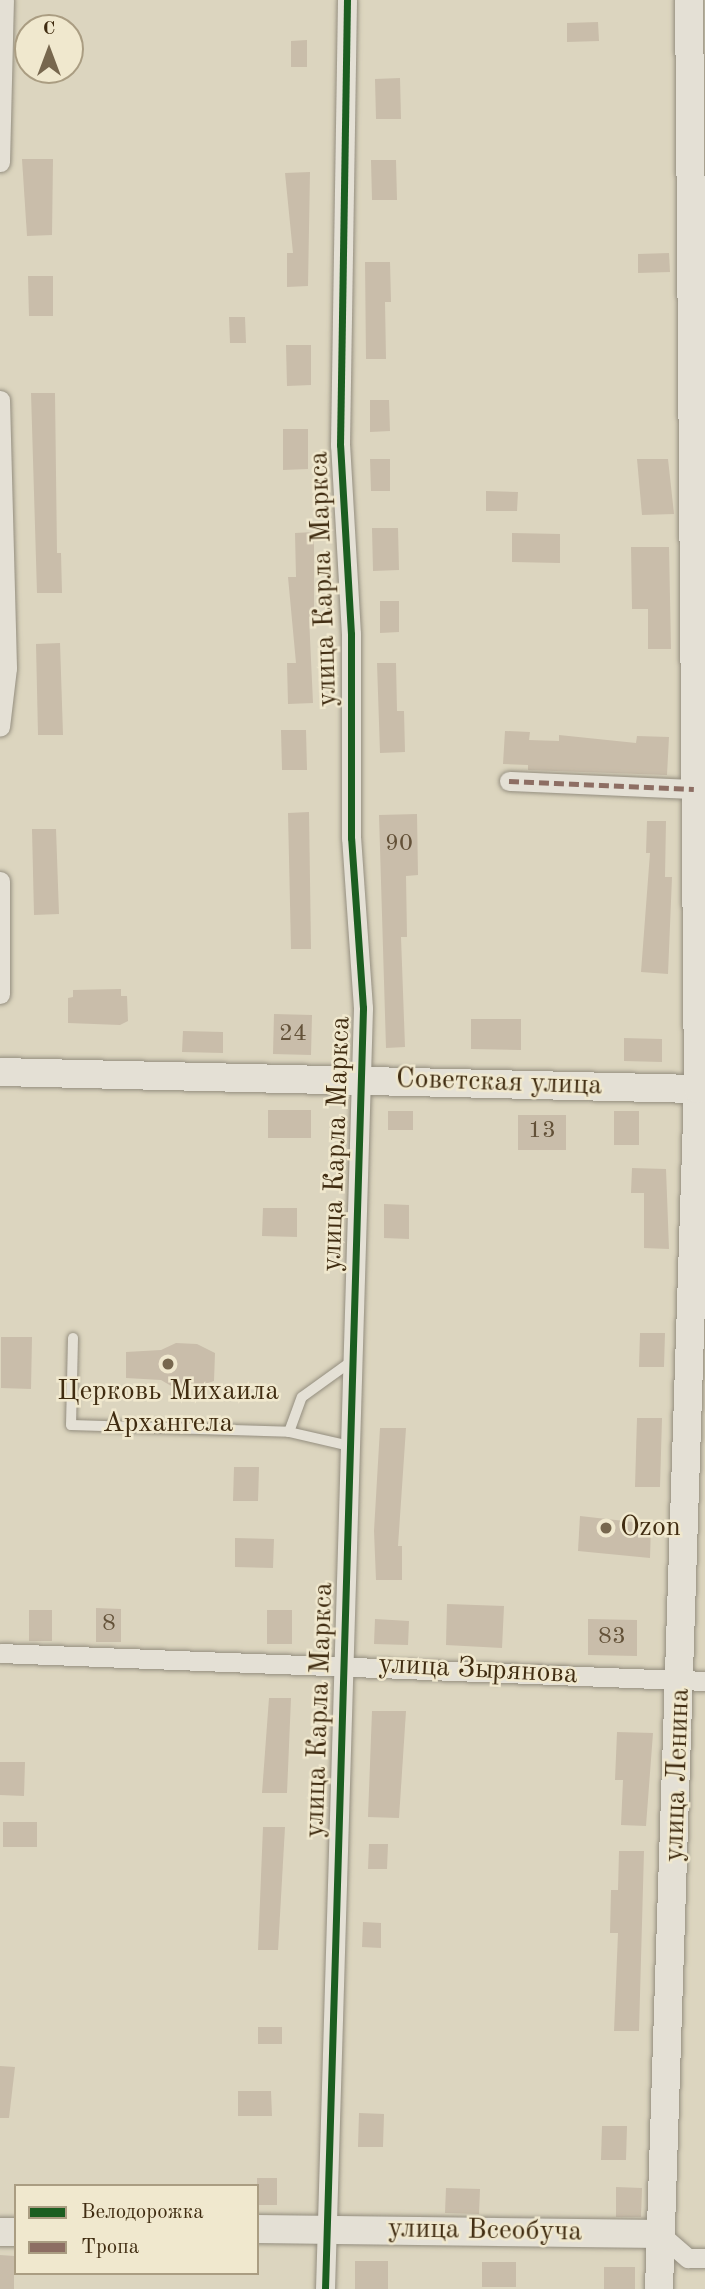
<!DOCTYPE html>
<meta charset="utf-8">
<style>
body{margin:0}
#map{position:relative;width:705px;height:2289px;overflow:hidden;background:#dcd5bf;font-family:"Old Standard TT",serif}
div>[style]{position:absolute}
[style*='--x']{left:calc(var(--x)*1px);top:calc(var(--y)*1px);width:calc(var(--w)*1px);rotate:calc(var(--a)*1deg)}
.building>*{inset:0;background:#c9bdaa}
.roads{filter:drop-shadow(0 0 2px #948e7f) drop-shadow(0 0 2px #948e7f)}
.lane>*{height:10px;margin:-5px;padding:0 5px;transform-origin:5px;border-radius:5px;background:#e4e0d5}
.street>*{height:19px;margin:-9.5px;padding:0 9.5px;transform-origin:9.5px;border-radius:9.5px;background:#e4e0d5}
.secondary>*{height:28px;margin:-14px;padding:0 14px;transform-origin:14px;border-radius:14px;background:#e4e0d5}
.quiet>*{height:5px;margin-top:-2.5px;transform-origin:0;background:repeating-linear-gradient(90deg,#8d6e63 0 10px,transparent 0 15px)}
.cycleway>*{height:7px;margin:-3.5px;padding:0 3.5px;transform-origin:3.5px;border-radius:3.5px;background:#1b5e20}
.dots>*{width:19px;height:19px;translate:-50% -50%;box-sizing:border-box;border:4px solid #f0e8ce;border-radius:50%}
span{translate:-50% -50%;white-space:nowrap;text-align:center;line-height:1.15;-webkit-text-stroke:5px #f0e8ce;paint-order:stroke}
.number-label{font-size:24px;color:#635138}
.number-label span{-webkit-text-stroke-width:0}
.street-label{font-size:28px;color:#402c11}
.poi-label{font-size:28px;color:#402c11}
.left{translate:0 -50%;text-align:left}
.legend{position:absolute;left:14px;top:2184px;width:245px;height:91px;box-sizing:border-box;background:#f0e8ce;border:2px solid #aa9d82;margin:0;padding:9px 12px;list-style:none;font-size:21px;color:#402c11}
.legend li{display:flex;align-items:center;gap:14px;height:35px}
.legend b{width:35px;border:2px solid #aa9d82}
.north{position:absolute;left:14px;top:14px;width:70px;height:70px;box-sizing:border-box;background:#f0e8ce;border:2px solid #aa9d82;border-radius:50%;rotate:0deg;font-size:19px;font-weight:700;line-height:28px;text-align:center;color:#402c11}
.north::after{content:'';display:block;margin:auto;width:24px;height:32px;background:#77674e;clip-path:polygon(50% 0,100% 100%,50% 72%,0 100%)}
</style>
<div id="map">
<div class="building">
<div style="clip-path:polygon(598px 22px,599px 41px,567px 42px,567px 23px)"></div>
<div style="clip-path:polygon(307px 40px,307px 67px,291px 67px,291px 41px)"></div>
<div style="clip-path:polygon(400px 78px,401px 119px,376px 119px,375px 79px)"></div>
<div style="clip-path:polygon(22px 159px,53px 159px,52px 235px,27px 236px)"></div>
<div style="clip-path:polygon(371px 160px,396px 160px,397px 200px,372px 200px)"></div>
<div style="clip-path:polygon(310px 172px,308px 286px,287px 287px,287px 253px,293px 253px,285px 173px)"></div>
<div style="clip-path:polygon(669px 253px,670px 272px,638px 273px,638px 254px)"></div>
<div style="clip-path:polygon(365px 262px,390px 262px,391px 302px,385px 302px,386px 359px,366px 359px)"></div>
<div style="clip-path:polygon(28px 276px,53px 276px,53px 316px,29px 316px)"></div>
<div style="clip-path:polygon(229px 317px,245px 317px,246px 343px,230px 343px)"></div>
<div style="clip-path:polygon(286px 345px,311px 345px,311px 385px,287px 386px)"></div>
<div style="clip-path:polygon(31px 393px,55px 393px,57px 553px,61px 553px,62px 593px,37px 593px)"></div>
<div style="clip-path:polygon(370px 400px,389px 400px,390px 431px,370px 432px)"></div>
<div style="clip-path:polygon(283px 429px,308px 429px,308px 469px,283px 470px)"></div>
<div style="clip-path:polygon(370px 459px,390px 459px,390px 491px,371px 491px)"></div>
<div style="clip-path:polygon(637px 459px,668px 459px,674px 514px,642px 515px)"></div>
<div style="clip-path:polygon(486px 491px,518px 492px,517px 511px,486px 511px)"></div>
<div style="clip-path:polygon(372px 528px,398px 528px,399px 570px,373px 571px)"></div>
<div style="clip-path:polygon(314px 532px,314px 617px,309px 617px,313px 703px,288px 704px,287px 663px,296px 663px,288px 577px,296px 577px,295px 533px)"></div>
<div style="clip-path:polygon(512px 533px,560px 534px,560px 563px,512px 562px)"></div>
<div style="clip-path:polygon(631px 547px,669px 547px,671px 649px,648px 649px,648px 609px,632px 609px)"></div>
<div style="clip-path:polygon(380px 601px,399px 601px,399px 632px,380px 633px)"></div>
<div style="clip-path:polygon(60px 643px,63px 735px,38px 735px,36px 644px)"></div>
<div style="clip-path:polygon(377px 663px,396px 663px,397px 711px,404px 711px,405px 752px,380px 753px)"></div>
<div style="clip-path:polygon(281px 730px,306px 730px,307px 770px,282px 770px)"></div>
<div style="clip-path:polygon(505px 731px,530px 732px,529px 740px,559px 741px,559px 735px,636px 743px,637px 736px,669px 737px,667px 775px,528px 770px,528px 765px,503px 764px)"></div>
<div style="clip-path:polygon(309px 812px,311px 949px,291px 949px,288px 813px)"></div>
<div style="clip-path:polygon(417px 814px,418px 875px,406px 876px,407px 937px,401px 937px,405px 1047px,386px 1048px,379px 815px)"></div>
<div style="clip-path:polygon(647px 821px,666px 821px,665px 877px,672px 877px,668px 974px,641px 972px,650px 853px,646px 853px)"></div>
<div style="clip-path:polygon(32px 829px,56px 829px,59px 914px,34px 915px)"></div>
<div style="clip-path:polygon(121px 989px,121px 996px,127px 996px,128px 1021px,120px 1025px,68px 1023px,68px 998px,73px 997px,73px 990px)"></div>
<div style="clip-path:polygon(274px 1014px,312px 1015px,311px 1055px,273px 1054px)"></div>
<div style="clip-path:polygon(471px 1019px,521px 1019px,521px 1050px,471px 1049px)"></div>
<div style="clip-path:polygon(183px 1031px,223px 1032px,223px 1053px,182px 1052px)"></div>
<div style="clip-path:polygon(624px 1038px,662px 1039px,662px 1062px,624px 1061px)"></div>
<div style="clip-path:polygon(268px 1110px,311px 1110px,311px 1138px,268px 1138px)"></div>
<div style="clip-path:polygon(388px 1111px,413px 1111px,413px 1130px,388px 1130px)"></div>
<div style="clip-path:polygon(614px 1111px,639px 1111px,639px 1145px,614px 1145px)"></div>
<div style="clip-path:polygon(518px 1115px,566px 1115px,566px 1150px,518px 1150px)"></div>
<div style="clip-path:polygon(632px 1168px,666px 1169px,669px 1249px,644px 1248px,644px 1193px,631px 1193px)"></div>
<div style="clip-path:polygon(384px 1204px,409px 1205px,409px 1239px,384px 1238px)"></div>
<div style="clip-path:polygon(263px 1208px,297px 1208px,297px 1237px,262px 1236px)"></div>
<div style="clip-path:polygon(640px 1333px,665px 1333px,664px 1367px,639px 1367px)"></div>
<div style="clip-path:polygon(1px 1337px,32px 1337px,31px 1389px,1px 1388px)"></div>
<div style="clip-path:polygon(176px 1343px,197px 1344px,215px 1353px,214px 1381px,196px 1387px,173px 1387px,161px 1380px,126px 1378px,126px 1352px,161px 1350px)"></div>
<div style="clip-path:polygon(637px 1418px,662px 1418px,660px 1487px,635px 1487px)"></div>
<div style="clip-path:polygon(380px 1428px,406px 1428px,398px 1546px,402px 1546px,402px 1580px,376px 1580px,374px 1531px)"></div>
<div style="clip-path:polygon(234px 1467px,259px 1467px,258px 1501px,233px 1501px)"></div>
<div style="clip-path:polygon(580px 1516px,651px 1524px,650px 1558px,578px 1551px)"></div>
<div style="clip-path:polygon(235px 1538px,274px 1539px,273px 1568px,235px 1567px)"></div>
<div style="clip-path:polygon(447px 1604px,504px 1606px,502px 1648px,446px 1645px)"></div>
<div style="clip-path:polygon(96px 1608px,121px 1609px,121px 1642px,96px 1642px)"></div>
<div style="clip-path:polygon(29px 1610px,52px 1610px,52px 1641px,29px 1641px)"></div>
<div style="clip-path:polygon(267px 1610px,292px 1610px,292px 1644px,267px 1644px)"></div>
<div style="clip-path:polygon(375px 1619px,409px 1621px,408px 1645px,374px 1644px)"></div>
<div style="clip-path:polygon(588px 1619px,637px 1620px,637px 1656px,588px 1655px)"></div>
<div style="clip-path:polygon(269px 1698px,291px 1698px,287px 1793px,262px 1793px)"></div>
<div style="clip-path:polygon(372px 1711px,406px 1711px,399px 1818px,368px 1817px)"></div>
<div style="clip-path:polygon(617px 1732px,653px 1733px,646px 1826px,621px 1825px,623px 1780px,615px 1780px)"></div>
<div style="clip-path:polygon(0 1762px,25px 1762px,24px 1796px,0 1795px)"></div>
<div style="clip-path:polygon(3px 1822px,37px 1822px,37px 1847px,3px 1847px)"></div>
<div style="clip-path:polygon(263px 1827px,285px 1827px,278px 1950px,258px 1950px)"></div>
<div style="clip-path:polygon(369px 1844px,388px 1844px,387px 1869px,368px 1869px)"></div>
<div style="clip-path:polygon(619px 1851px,644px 1851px,639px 2031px,614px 2031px,618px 1933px,610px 1933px,611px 1890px,618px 1890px)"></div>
<div style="clip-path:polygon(363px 1922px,381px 1923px,381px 1948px,362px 1947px)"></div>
<div style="clip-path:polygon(258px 2027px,282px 2027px,282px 2044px,258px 2044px)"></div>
<div style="clip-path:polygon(0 2066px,15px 2067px,9px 2118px,0 2118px)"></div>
<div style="clip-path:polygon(238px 2091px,271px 2091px,272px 2116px,238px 2116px)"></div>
<div style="clip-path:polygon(359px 2113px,384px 2114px,383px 2147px,358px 2147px)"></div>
<div style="clip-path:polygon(602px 2126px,627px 2126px,626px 2160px,601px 2160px)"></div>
<div style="clip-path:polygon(257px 2178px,277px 2178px,277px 2205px,257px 2205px)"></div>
<div style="clip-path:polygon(616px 2187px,642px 2188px,641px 2217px,616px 2217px)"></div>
<div style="clip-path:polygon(446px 2188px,480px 2189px,479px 2214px,445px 2213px)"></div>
<div style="clip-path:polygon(0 2255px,14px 2256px,14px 2289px,0 2289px)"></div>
<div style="clip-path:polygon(355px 2261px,388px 2261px,388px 2289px,355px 2289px)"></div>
<div style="clip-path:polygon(482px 2262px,516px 2262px,516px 2287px,482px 2287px)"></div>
<div style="clip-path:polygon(604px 2267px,635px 2267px,635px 2289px,604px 2289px)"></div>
</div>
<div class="roads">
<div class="lane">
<div style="--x:73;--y:1338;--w:87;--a:91.3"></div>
<div style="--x:71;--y:1425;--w:218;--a:1.8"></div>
<div style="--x:289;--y:1432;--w:63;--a:12.9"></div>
<div style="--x:289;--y:1432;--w:37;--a:-70"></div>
<div style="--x:302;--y:1397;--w:62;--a:-35.8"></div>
</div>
<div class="street">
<div style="--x:0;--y:162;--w:162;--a:-88.6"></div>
<div style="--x:0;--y:400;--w:268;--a:88.5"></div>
<div style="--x:7;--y:668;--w:59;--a:96.8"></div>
<div style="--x:509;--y:781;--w:185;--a:2.5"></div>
<div style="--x:0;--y:881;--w:113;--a:90"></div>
<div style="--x:0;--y:1653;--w:706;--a:2.27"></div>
<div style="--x:660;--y:2234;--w:37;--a:41"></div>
<div style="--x:688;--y:2258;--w:17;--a:0"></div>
<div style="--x:325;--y:2289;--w:1282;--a:-88.3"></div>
<div style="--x:363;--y:1008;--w:170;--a:-94"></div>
<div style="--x:351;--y:838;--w:204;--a:-90"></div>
<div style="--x:351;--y:634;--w:189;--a:-93.3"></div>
<div style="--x:340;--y:445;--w:445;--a:-89.1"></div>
</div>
<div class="secondary">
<div style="--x:0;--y:1072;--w:698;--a:1.4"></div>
<div style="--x:257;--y:2229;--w:403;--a:0.7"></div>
<div style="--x:0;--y:2232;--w:16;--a:0"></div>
<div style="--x:659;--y:2289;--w:1201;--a:-88.14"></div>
<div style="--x:698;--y:1089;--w:1089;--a:-90.47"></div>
</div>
</div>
<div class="quiet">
<div style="--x:509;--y:781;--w:185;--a:2.5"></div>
</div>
<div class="cycleway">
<div style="--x:325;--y:2289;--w:1282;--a:-88.3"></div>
<div style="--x:363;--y:1008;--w:170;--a:-94"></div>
<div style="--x:351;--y:838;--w:204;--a:-90"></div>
<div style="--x:351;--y:634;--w:189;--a:-93.3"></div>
<div style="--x:340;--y:445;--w:445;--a:-89.1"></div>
</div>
<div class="dots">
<div style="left:168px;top:1364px;background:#77674e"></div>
<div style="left:606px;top:1528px;background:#77674e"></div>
</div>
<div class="number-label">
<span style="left:399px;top:845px">90</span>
<span style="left:293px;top:1035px">24</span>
<span style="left:542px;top:1132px">13</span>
<span style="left:109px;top:1625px">8</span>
<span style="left:612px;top:1638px">83</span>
</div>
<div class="street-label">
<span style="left:324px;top:579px;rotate:-92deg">улица Карла Маркса</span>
<span style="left:499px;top:1083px;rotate:2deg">Советская улица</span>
<span style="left:337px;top:1144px;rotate:-88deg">улица Карла Маркса</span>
<span style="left:478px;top:1670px;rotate:3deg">улица Зырянова</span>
<span style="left:320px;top:1710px;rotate:-88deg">улица Карла Маркса</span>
<span style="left:678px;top:1775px;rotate:-88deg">улица Ленина</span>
<span style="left:485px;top:2231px;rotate:1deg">улица Всеобуча</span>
</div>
<div class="poi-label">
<span style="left:168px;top:1408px">Церковь Михаила<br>Архангела</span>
<span class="left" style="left:620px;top:1528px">Ozon</span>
</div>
<ul class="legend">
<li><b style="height:9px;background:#1b5e20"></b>Велодорожка</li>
<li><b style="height:9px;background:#8d6e63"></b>Тропа</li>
</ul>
<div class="north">С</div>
</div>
